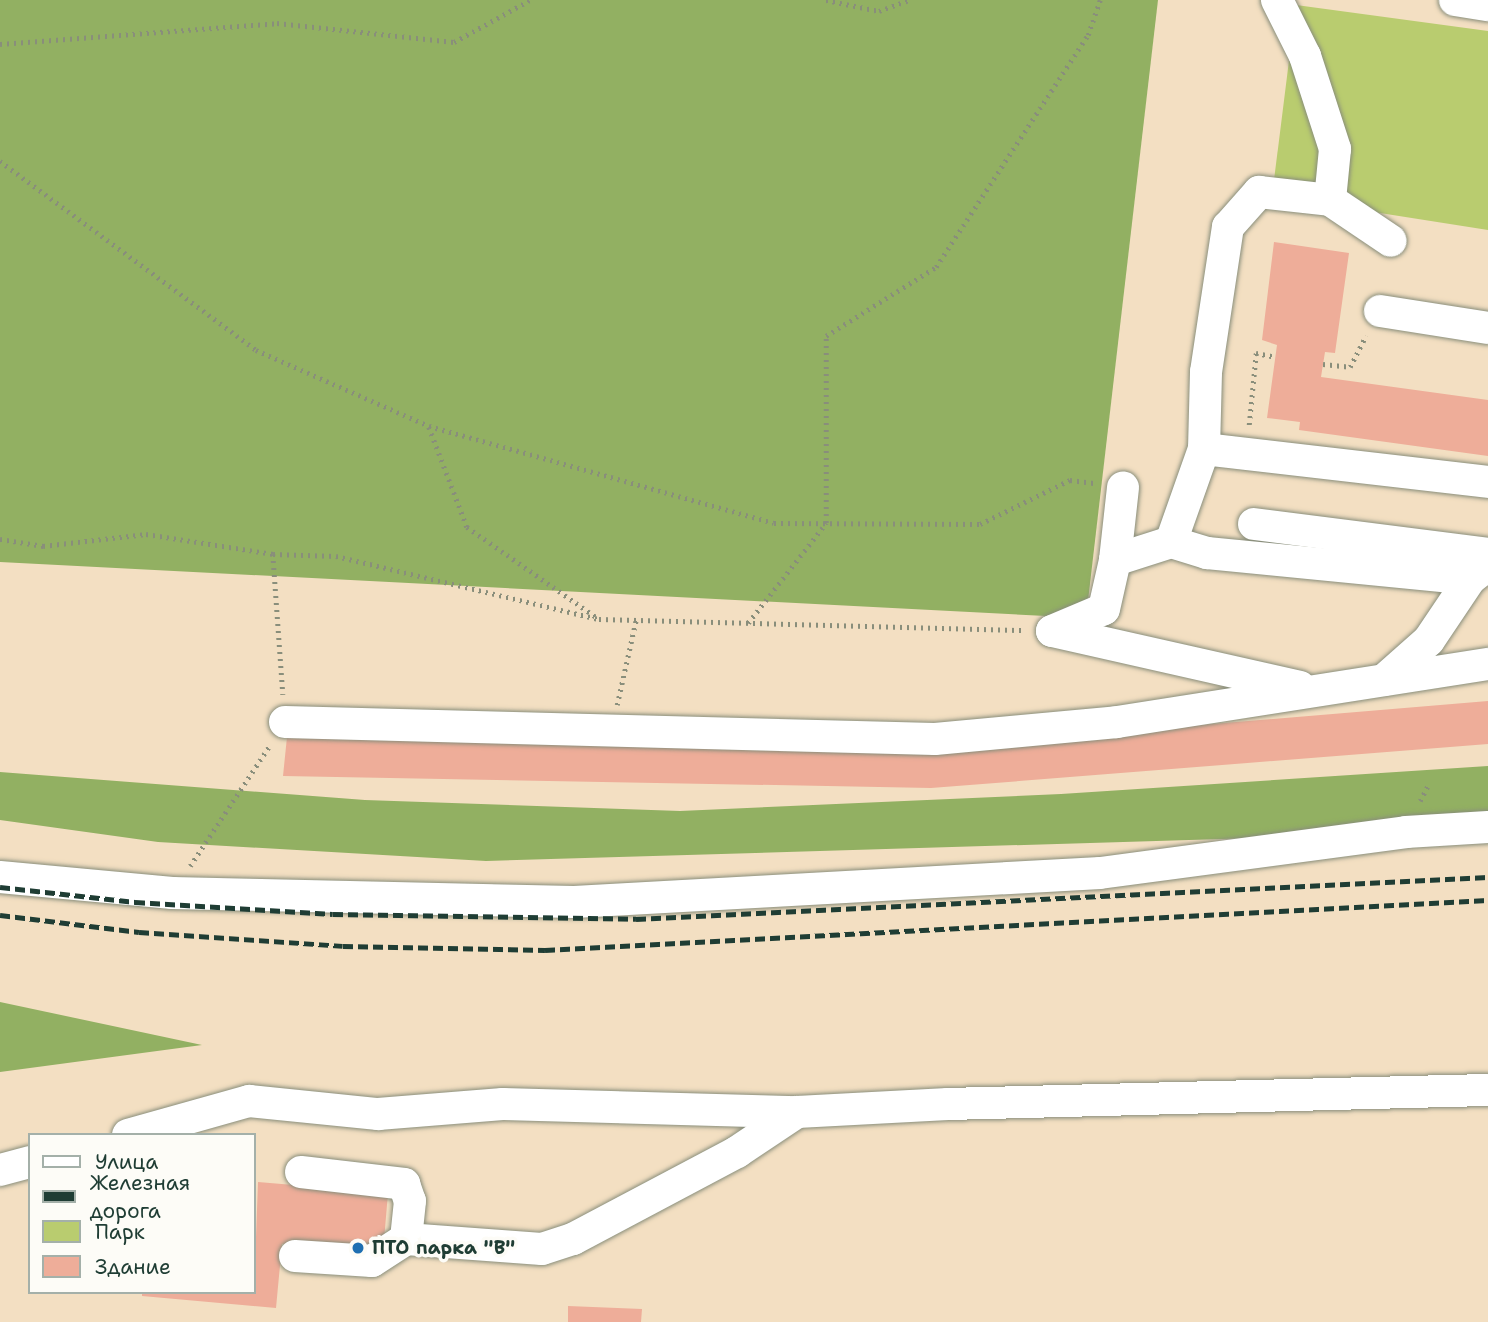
<!DOCTYPE html>
<meta charset="utf-8">
<style>
body{margin:0}
#map{position:relative;width:1488px;height:1322px;overflow:hidden;background:#f3dfc2;font-family:"Shantell Sans",sans-serif}
div>[style]{position:absolute}
[style*='--x']{left:calc(var(--x)*1px);top:calc(var(--y)*1px);width:calc(var(--w)*1px);rotate:calc(var(--a)*1deg)}
.green>*{inset:0;background:#b9cc6f}
.forest>*{inset:0;background:#92b062}
.building>*{inset:0;background:#eead99}
.path>*{height:4.5px;margin-top:-2.25px;transform-origin:0;background:repeating-linear-gradient(90deg,#898e7b 0 2px,transparent 0 7px)}
.roads{filter:drop-shadow(0 0 2px #898e7b) drop-shadow(0 0 2px #898e7b)}
.minor>*{height:32px;margin:-16px;padding:0 16px;transform-origin:16px;border-radius:16px;background:#fff}
.rail>*{height:5px;margin-top:-2.5px;transform-origin:0;background:repeating-linear-gradient(90deg,#1f3d34 0 10px,transparent 0 15px)}
.dots>*{width:19px;height:19px;translate:-50% -50%;box-sizing:border-box;border:4px solid #fdfcf7;border-radius:50%}
span{translate:-50% -50%;white-space:nowrap;text-align:center;line-height:1.15;-webkit-text-stroke:7px #fdfcf7;paint-order:stroke}
.poi-label{font-size:19px;color:#1f3d34;font-weight:700}
.left{translate:0 -50%;text-align:left}
.legend{position:absolute;left:28px;top:1133px;width:228px;height:161px;box-sizing:border-box;background:#fdfcf7;border:2px solid #a4b0a9;margin:0;padding:9px 12px;list-style:none;font-size:21px;color:#1f3d34}
.legend li{display:flex;align-items:center;gap:14px;height:35px}
.legend b{width:35px;border:2px solid #a4b0a9}
</style>
<div id="map">
<div class="green">
<div style="clip-path:polygon(1296px 5px,1488px 31px,1488px 230px,1272px 196px)"></div>
</div>
<div class="forest">
<div style="clip-path:polygon(0 0,1158px 0,1086px 618px,0 562px)"></div>
<div style="clip-path:polygon(1488px 766px,1488px 831px,486px 861px,158px 842px,0 820px,0 772px,365px 800px,680px 811px,1061px 794px)"></div>
<div style="clip-path:polygon(0 1002px,202px 1045px,0 1072px)"></div>
</div>
<div class="building">
<div style="clip-path:polygon(1274px 242px,1349px 253px,1335px 353px,1325px 352px,1321px 377px,1488px 400px,1488px 456px,1299px 430px,1300px 422px,1267px 418px,1277px 345px,1262px 340px)"></div>
<div style="clip-path:polygon(1488px 701px,1488px 744px,931px 788px,283px 776px,287px 737px,1117px 732px)"></div>
<div style="clip-path:polygon(258px 1182px,388px 1193px,383px 1252px,282px 1244px,276px 1308px,142px 1296px,142px 1292px,254px 1292px)"></div>
<div style="clip-path:polygon(568px 1306px,642px 1309px,641px 1322px,568px 1322px)"></div>
</div>
<div class="path">
<div style="--x:826;--y:0;--w:54;--a:11.7"></div>
<div style="--x:879;--y:11;--w:33;--a:-20"></div>
<div style="--x:0;--y:44;--w:278;--a:-4.3"></div>
<div style="--x:277;--y:23;--w:178;--a:6.1"></div>
<div style="--x:454;--y:42;--w:87;--a:-28.9"></div>
<div style="--x:0;--y:161;--w:318;--a:36.4"></div>
<div style="--x:256;--y:350;--w:189;--a:23.7"></div>
<div style="--x:429;--y:426;--w:358;--a:15.7"></div>
<div style="--x:774;--y:523;--w:206;--a:0.3"></div>
<div style="--x:980;--y:524;--w:100;--a:-26.1"></div>
<div style="--x:1070;--y:480;--w:24;--a:7"></div>
<div style="--x:1323;--y:364;--w:27;--a:6"></div>
<div style="--x:1350;--y:367;--w:35;--a:-63"></div>
<div style="--x:1249;--y:425;--w:72;--a:-84.4"></div>
<div style="--x:1256;--y:353;--w:20;--a:11"></div>
<div style="--x:429;--y:427;--w:107;--a:69.2"></div>
<div style="--x:467;--y:527;--w:157;--a:34.9"></div>
<div style="--x:0;--y:539;--w:44;--a:9.2"></div>
<div style="--x:43;--y:546;--w:104;--a:-6.6"></div>
<div style="--x:146;--y:534;--w:129;--a:8.9"></div>
<div style="--x:273;--y:554;--w:63;--a:1.8"></div>
<div style="--x:336;--y:556;--w:270;--a:13.5"></div>
<div style="--x:599;--y:619;--w:424;--a:1.5"></div>
<div style="--x:273;--y:554;--w:141;--a:85.9"></div>
<div style="--x:748;--y:623;--w:127;--a:-52"></div>
<div style="--x:826;--y:523;--w:187;--a:-90"></div>
<div style="--x:826;--y:336;--w:130;--a:-32.1"></div>
<div style="--x:936;--y:267;--w:277;--a:-56.8"></div>
<div style="--x:1088;--y:35;--w:37;--a:-71"></div>
<div style="--x:617;--y:705;--w:87;--a:-77.4"></div>
<div style="--x:1420;--y:801;--w:20;--a:-63"></div>
<div style="--x:190;--y:866;--w:145;--a:-56.5"></div>
</div>
<div class="roads">
<div class="minor">
<div style="--x:1277;--y:0;--w:63;--a:63.4"></div>
<div style="--x:1305;--y:56;--w:98;--a:72.1"></div>
<div style="--x:1335;--y:149;--w:51;--a:95.6"></div>
<div style="--x:1330;--y:200;--w:73;--a:33.9"></div>
<div style="--x:1455;--y:0;--w:33;--a:9"></div>
<div style="--x:1380;--y:311;--w:109;--a:8.9"></div>
<div style="--x:1204;--y:449;--w:286;--a:6.6"></div>
<div style="--x:1254;--y:524;--w:236;--a:7.3"></div>
<div style="--x:1171;--y:542;--w:38;--a:17"></div>
<div style="--x:1207;--y:553;--w:264;--a:5.6"></div>
<div style="--x:1470;--y:579;--w:23;--a:-38"></div>
<div style="--x:1115;--y:560;--w:73;--a:-83.7"></div>
<div style="--x:1052;--y:631;--w:56;--a:-22.9"></div>
<div style="--x:1104;--y:609;--w:50;--a:-77.3"></div>
<div style="--x:1115;--y:560;--w:59;--a:-17.8"></div>
<div style="--x:1171;--y:542;--w:99;--a:-70.5"></div>
<div style="--x:1204;--y:449;--w:77;--a:-88.5"></div>
<div style="--x:1206;--y:372;--w:147;--a:-81.4"></div>
<div style="--x:1228;--y:227;--w:47;--a:-48.5"></div>
<div style="--x:1259;--y:192;--w:71;--a:6.4"></div>
<div style="--x:1052;--y:631;--w:254;--a:12.7"></div>
<div style="--x:1384;--y:680;--w:60;--a:-41.6"></div>
<div style="--x:1429;--y:640;--w:73;--a:-56.1"></div>
<div style="--x:285;--y:722;--w:650;--a:1.5"></div>
<div style="--x:935;--y:739;--w:183;--a:-5.3"></div>
<div style="--x:1117;--y:722;--w:376;--a:-8.9"></div>
<div style="--x:0;--y:877;--w:173;--a:5.3"></div>
<div style="--x:172;--y:893;--w:402;--a:1.3"></div>
<div style="--x:574;--y:902;--w:527;--a:-3.16"></div>
<div style="--x:1100;--y:873;--w:309;--a:-7.6"></div>
<div style="--x:1406;--y:832;--w:82;--a:-3.5"></div>
<div style="--x:128;--y:1135;--w:126;--a:-15.7"></div>
<div style="--x:249;--y:1101;--w:130;--a:5.8"></div>
<div style="--x:378;--y:1114;--w:125;--a:-4.6"></div>
<div style="--x:503;--y:1104;--w:294;--a:1.6"></div>
<div style="--x:797;--y:1112;--w:151;--a:-3"></div>
<div style="--x:948;--y:1104;--w:540;--a:-1.49"></div>
<div style="--x:0;--y:1170;--w:31;--a:-15"></div>
<div style="--x:301;--y:1172;--w:104;--a:6.6"></div>
<div style="--x:404;--y:1184;--w:18;--a:71"></div>
<div style="--x:410;--y:1201;--w:38;--a:96"></div>
<div style="--x:406;--y:1239;--w:136;--a:4.2"></div>
<div style="--x:542;--y:1249;--w:33;--a:-18"></div>
<div style="--x:573;--y:1239;--w:186;--a:-27.9"></div>
<div style="--x:737;--y:1152;--w:72;--a:-33.7"></div>
<div style="--x:295;--y:1256;--w:77;--a:3.7"></div>
<div style="--x:372;--y:1261;--w:40;--a:-32.9"></div>
</div>
</div>
<div class="rail">
<div style="--x:0;--y:887;--w:136;--a:6.3"></div>
<div style="--x:135;--y:902;--w:198;--a:3.5"></div>
<div style="--x:333;--y:914;--w:303;--a:0.9"></div>
<div style="--x:636;--y:919;--w:853;--a:-2.82"></div>
<div style="--x:0;--y:915;--w:140;--a:7"></div>
<div style="--x:139;--y:932;--w:204;--a:3.9"></div>
<div style="--x:343;--y:946;--w:202;--a:1.1"></div>
<div style="--x:545;--y:950;--w:944;--a:-3.04"></div>
</div>
<div class="dots">
<div style="left:358px;top:1248px;background:#1f6fb2"></div>
</div>
<div class="poi-label">
<span class="left" style="left:372px;top:1248px">ПТО парка "В"</span>
</div>
<ul class="legend">
<li><b style="height:9px;background:#fff"></b>Улица</li>
<li><b style="height:9px;background:#1f3d34"></b>Железная дорога</li>
<li><b style="height:19px;background:#b9cc6f"></b>Парк</li>
<li><b style="height:19px;background:#eead99"></b>Здание</li>
</ul>
</div>
